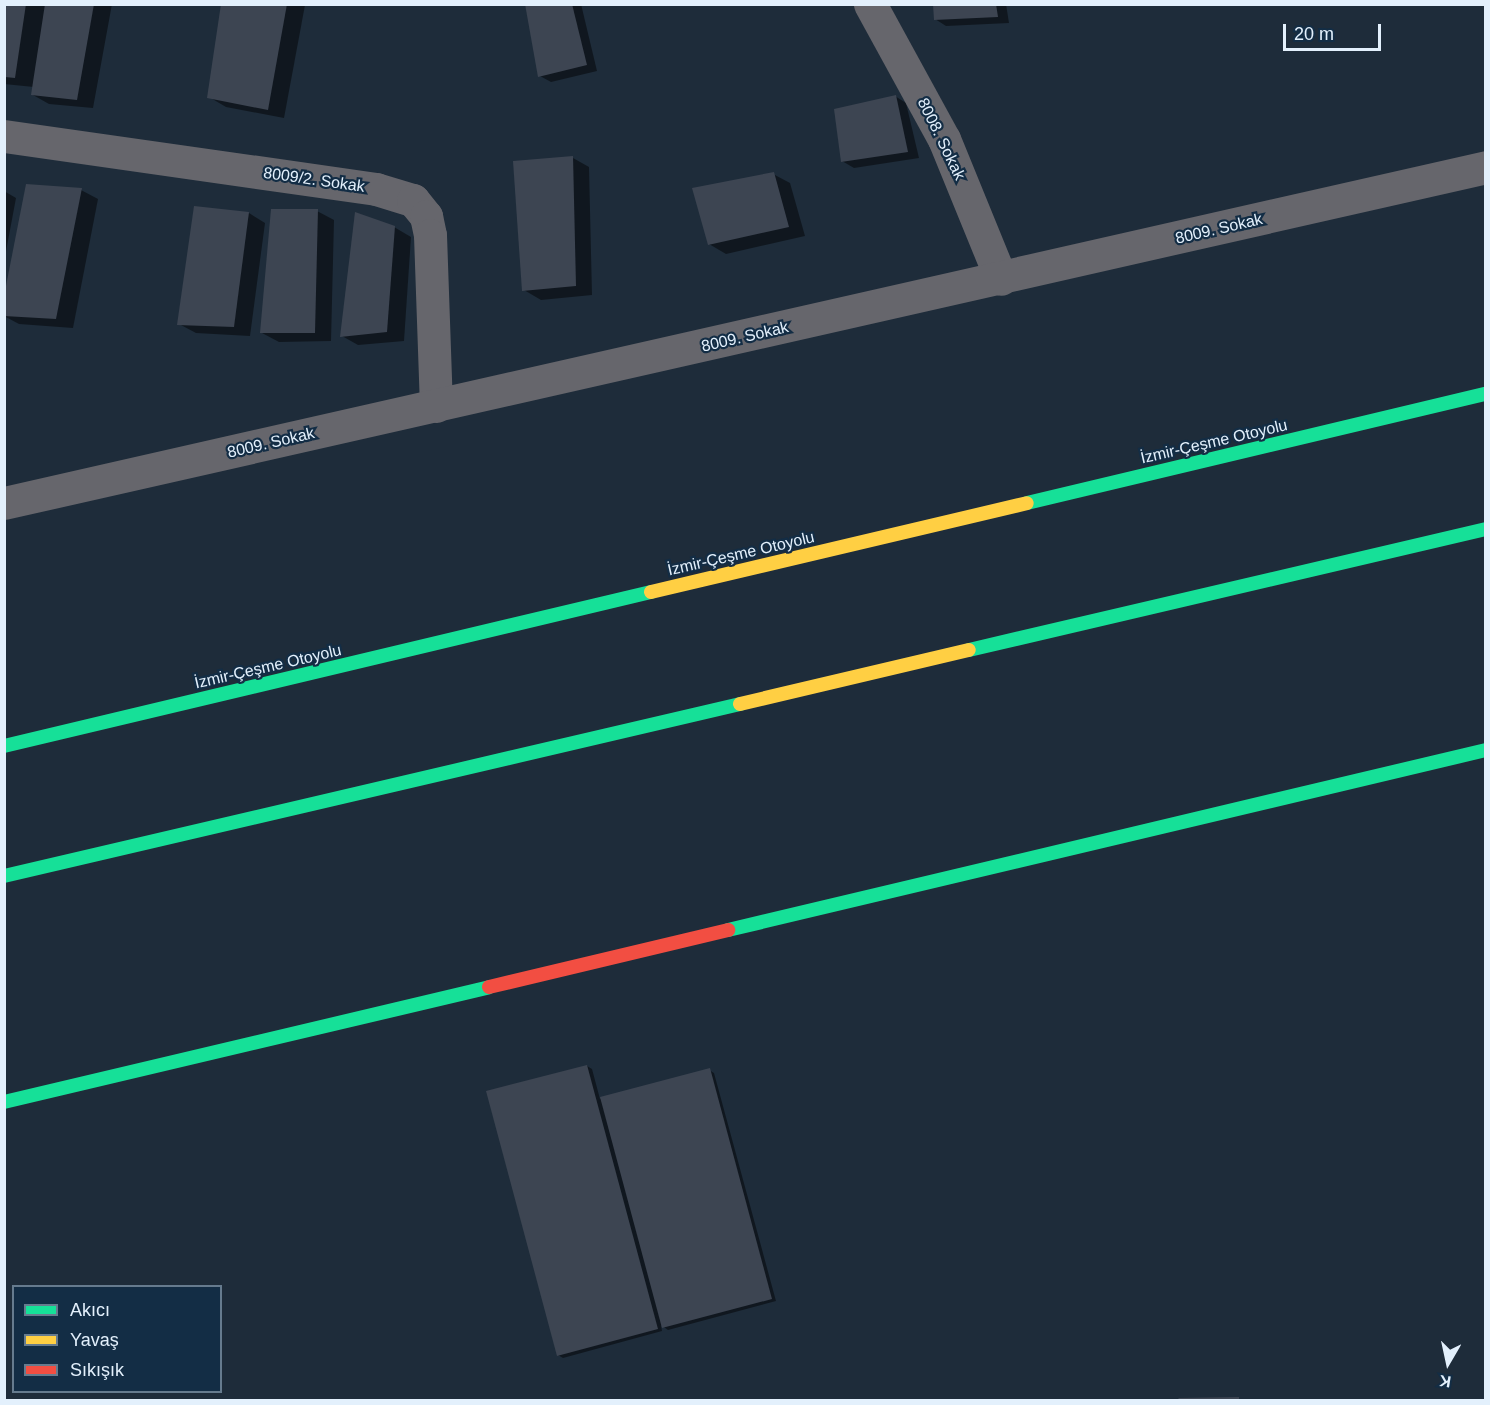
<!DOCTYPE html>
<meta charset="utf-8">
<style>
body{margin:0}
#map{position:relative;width:1490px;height:1405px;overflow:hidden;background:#1e2c3a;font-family:Helvetica,sans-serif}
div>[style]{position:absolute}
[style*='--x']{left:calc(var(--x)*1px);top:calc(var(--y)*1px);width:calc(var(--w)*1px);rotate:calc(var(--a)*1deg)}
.shadow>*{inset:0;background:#0007}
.building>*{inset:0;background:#3d4552}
.street>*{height:33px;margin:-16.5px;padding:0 16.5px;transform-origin:16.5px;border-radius:16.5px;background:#66666c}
.fast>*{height:14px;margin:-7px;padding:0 7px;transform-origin:7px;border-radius:7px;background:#16e098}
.slow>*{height:14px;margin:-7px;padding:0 7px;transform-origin:7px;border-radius:7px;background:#ffcf43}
.jam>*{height:14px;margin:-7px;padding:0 7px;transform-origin:7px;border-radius:7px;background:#f24e42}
span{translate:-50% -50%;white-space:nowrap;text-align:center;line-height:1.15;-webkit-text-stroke:4.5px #132d45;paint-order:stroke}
.street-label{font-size:16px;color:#e3f0fc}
.frame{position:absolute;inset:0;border:6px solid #e3f0fc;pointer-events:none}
.legend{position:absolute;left:12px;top:1285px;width:210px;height:108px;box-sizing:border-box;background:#132d45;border:2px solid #667b8e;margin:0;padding:8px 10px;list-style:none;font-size:18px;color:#e3f0fc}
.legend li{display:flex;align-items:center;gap:12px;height:30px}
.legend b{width:30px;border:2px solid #667b8e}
.north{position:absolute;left:1418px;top:1333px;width:60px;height:60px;-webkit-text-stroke:4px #132d45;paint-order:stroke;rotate:189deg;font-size:16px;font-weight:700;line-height:24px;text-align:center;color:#e3f0fc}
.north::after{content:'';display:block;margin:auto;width:21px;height:27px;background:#e3f0fc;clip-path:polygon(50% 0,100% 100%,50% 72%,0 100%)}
.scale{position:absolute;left:1283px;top:24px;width:98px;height:27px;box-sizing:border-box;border:3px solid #e3f0fc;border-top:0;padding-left:8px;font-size:18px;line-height:21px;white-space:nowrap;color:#e3f0fc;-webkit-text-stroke:4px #132d45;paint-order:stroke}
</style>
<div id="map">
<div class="shadow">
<div style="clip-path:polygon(4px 4px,112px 4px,93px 108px,49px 104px,33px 95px,34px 87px,4px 84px)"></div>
<div style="clip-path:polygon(223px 4px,305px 5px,284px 118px,226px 107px,209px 97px)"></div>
<div style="clip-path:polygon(526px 4px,581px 4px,597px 71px,551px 82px,540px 76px)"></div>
<div style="clip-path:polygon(935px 4px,1006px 4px,1009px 23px,946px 26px,935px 19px)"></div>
<div style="clip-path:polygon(895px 96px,906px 103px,919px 158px,854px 168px,842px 161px)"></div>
<div style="clip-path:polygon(573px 158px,589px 167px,592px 295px,541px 300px,524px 290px)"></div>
<div style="clip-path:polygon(773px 174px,790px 183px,805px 236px,726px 254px,709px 244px)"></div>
<div style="clip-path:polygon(81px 190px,98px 199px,73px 328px,19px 324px,4px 316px,4px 303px)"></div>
<div style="clip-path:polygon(4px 191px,16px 198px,4px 262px)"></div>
<div style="clip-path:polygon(317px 211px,334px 220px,331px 341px,279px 342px,262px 333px)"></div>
<div style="clip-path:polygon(249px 213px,265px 223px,250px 336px,196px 333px,179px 324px)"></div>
<div style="clip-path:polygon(394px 227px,411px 237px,404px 341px,358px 345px,342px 336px)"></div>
<div style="clip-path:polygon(587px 1066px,592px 1069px,600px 1099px,709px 1070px,714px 1073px,776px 1301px,668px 1330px,661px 1325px,662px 1331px,563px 1358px,558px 1355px)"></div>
<div style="clip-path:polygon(1238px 1399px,1241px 1400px,1179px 1400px,1180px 1399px)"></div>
</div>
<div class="building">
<div style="clip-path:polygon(5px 4px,26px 4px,15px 78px,5px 77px)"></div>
<div style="clip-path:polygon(45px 4px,94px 4px,77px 100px,31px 95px)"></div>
<div style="clip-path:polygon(221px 4px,287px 4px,268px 110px,207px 98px)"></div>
<div style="clip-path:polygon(525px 4px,572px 4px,587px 65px,538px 77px)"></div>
<div style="clip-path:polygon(933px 4px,996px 4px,998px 17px,934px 20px)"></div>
<div style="clip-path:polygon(896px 95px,908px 152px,841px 162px,834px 109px)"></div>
<div style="clip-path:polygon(573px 156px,576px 286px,522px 291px,513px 161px)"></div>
<div style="clip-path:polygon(774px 172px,789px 227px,708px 245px,692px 188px)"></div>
<div style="clip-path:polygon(26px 184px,82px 188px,56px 319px,4px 316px,4px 296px)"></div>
<div style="clip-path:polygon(194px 206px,249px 212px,234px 327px,177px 325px)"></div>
<div style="clip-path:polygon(271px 209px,318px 209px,315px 333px,260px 333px)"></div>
<div style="clip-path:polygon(355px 212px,395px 226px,387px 332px,340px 337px)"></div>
<div style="clip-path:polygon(587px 1065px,658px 1329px,557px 1356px,486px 1091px)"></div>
<div style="clip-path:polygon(710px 1068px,772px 1299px,662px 1328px,600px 1097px)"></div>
<div style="clip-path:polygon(1239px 1397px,1239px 1400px,1177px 1400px,1179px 1398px)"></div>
</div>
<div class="street">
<div style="--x:870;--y:4;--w:154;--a:61.3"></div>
<div style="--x:944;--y:139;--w:151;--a:67.8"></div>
<div style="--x:4;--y:136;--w:376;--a:8.1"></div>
<div style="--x:376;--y:189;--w:39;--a:17"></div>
<div style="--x:413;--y:200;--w:21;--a:51"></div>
<div style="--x:426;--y:216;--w:19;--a:78"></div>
<div style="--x:430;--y:235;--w:171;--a:88"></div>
<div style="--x:4;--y:503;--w:1520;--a:-12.77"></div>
</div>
<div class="fast">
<div style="--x:1027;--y:503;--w:472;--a:-13.4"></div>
<div style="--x:969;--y:650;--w:531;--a:-13.17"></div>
<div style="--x:4;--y:746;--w:665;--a:-13.39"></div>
<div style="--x:4;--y:876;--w:756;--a:-13.15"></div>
<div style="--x:728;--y:930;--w:779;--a:-13.36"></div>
<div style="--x:4;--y:1102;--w:498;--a:-13.3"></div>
</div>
<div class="slow">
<div style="--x:651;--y:592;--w:386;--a:-13.3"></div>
<div style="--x:740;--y:704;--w:235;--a:-13.3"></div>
</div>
<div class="jam">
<div style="--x:489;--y:987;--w:246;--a:-13.4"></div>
</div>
<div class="street-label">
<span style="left:941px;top:139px;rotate:64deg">8008. Sokak</span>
<span style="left:314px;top:180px;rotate:8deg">8009/2. Sokak</span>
<span style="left:1219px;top:229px;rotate:-13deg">8009. Sokak</span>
<span style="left:745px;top:337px;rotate:-13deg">8009. Sokak</span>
<span style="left:1214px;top:442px;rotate:-13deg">İzmir-Çeşme Otoyolu</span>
<span style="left:271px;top:443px;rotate:-13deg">8009. Sokak</span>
<span style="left:741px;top:554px;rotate:-13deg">İzmir-Çeşme Otoyolu</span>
<span style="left:268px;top:667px;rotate:-13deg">İzmir-Çeşme Otoyolu</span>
</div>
<div class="frame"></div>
<ul class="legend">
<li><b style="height:8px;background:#16e098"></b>Akıcı</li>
<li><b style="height:8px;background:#ffcf43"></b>Yavaş</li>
<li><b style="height:8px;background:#f24e42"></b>Sıkışık</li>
</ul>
<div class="north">K</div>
<div class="scale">20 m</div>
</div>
